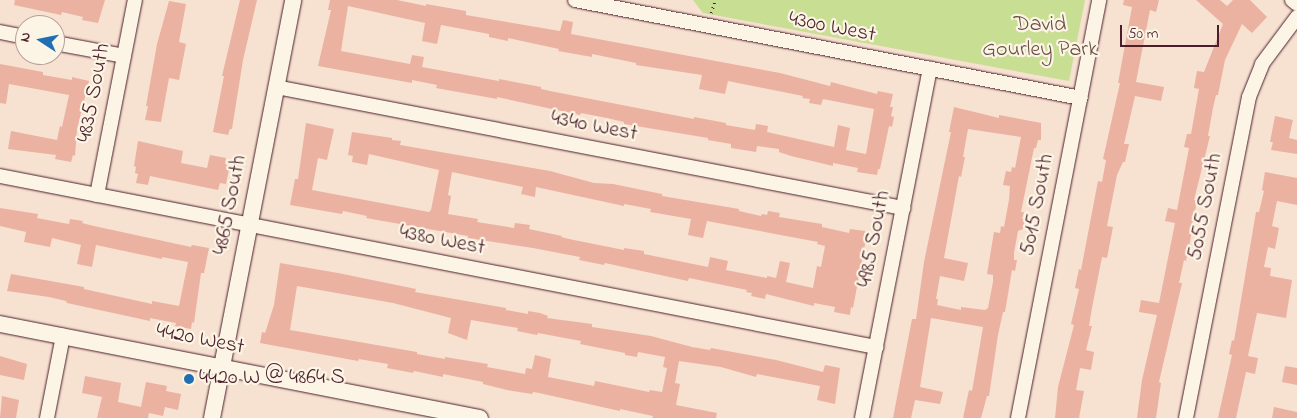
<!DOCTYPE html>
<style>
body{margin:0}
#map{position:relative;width:1297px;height:418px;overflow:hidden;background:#f7e1d1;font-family:"Indie Flower",sans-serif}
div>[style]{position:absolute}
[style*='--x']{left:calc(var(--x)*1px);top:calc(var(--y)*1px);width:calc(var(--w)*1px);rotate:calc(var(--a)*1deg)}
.green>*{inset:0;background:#c8de93}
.building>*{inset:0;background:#ebb2a2}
.path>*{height:2.5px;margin-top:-1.25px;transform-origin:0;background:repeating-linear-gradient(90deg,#4a1f2b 0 1px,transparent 0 5px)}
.roads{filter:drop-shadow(0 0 1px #4a1f2b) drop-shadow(0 0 1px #4a1f2b)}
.minor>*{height:14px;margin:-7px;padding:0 7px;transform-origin:7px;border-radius:7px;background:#fcf5e5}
.tertiary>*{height:16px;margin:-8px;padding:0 8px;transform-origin:8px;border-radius:8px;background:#fcf5e5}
.dots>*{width:14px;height:14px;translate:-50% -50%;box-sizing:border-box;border:2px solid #fcf5e5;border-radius:50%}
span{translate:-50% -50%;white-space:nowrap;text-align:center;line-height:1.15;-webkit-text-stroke:4.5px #fcf5e5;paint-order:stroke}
.park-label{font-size:22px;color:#6a4f45}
.street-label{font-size:22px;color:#4a1f2b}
.poi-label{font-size:22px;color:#4a1f2b}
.left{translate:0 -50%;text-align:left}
.north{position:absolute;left:15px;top:15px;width:50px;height:50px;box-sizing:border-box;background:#fcf5e5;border:1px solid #b59f9b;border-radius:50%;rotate:281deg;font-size:14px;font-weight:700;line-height:20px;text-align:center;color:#4a1f2b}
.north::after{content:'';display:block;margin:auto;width:18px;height:22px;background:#1f6fb2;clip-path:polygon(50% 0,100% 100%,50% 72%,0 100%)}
.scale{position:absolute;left:1120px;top:25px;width:99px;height:22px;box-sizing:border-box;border:2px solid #4a1f2b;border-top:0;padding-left:6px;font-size:15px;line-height:18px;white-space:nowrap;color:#4a1f2b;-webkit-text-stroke:4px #fcf5e5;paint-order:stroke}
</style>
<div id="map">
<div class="green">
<div style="clip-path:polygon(693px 0,1085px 0,1069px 81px,703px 13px)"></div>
</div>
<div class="building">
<div style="clip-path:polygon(15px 0,105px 0,98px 23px,82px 20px,83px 17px,62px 12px,61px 15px,14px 5px)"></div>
<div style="clip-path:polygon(240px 0,257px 0,243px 60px,232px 129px,230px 129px,228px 135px,213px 132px,224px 76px,222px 76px)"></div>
<div style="clip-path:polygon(evenodd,330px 0,397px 0,426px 6px,426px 4px,466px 11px,466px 15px,560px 31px,563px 20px,573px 22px,571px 34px,780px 73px,830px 86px,831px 82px,877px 94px,878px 91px,893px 94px,890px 107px,893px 107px,891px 116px,894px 117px,892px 127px,889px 126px,880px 169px,878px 169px,877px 175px,857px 172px,858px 168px,833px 163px,833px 166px,791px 156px,779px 152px,779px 149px,757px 146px,756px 152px,731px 148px,731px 144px,708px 140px,708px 138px,624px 124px,624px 122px,607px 118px,581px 113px,580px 115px,497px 97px,497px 99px,436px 88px,437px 85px,412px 80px,412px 83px,318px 66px,331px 10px,328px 10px,330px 0,348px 6px,425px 23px,422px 41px,437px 44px,441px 25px,489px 34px,489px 37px,508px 41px,508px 38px,559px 49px,558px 51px,592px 57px,592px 54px,636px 63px,636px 65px,702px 75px,699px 89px,725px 94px,728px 81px,803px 96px,802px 98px,810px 99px,809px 103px,821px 105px,823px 99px,874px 109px,866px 154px,846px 150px,850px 128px,838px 125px,834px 147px,767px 132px,768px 126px,756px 124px,755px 130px,726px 125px,726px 123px,694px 117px,694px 119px,555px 92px,541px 89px,541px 87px,499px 79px,499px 81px,422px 67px,424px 57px,412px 55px,410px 64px,341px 51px,348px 6px)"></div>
<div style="clip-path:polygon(1124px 0,1159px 0,1156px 12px,1150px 10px,1136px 82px,1164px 87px,1161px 101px,1135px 96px,1124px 144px,1129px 144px,1125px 162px,1123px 162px,1117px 175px,1107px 226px,1113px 227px,1107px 258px,1102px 257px,1092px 308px,1089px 326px,1092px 326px,1086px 350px,1094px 352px,1091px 370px,1080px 368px,1076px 390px,1084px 391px,1079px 418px,1055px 418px,1058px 387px,1074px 325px,1071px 324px,1079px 289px,1075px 288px,1079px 269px,1081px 270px,1098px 181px,1102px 182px,1106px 160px,1103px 159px,1120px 83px,1118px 83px,1132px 7px,1123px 5px)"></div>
<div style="clip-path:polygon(1196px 0,1220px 0,1227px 6px,1233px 0,1250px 0,1267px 17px,1252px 33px,1242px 24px,1225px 60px,1218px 95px,1216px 95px,1213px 108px,1208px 136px,1210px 136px,1194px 200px,1197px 200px,1190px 242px,1186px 261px,1184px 260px,1179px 283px,1182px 283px,1159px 382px,1161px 383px,1156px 418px,1137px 418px,1142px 380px,1157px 315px,1139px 312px,1141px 300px,1159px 303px,1175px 223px,1165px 221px,1168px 208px,1177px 210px,1189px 148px,1184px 147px,1187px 134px,1191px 134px,1199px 89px,1194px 88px,1197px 71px,1204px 72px,1223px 24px)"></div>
<div style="clip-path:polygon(169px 1px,186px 4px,179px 42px,186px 44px,179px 80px,169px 78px,161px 122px,145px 120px,148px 106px,146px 106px,157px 44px)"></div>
<div style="clip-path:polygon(0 64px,43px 72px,43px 75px,72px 80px,72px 77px,89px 81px,77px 129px,75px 156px,73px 155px,71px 162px,55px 159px,56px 155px,8px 149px,11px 131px,57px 140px,60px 126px,62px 127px,69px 95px,9px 84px,6px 104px,0 103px)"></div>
<div style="clip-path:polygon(evenodd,954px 107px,999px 118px,999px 115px,1041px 123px,1041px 140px,1038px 140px,1036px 148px,1034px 148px,1021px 212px,1024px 212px,1022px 219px,1025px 219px,1023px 229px,1018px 231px,1014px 253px,1014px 260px,1017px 260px,1015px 271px,1012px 270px,1005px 312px,1003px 312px,998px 335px,989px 396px,987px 396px,981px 418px,963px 418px,969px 390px,972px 391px,983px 327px,931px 318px,920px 387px,943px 392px,940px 404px,915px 400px,911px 418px,893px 418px,912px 319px,916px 319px,924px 262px,951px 132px,949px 132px,954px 107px,968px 129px,1021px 137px,1015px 168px,1012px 167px,1011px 172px,1006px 171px,1003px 185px,1010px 186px,1009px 200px,1004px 227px,1001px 226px,1000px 233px,994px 232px,987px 274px,993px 275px,993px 282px,988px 308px,985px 310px,961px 307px,961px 310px,937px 305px,938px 299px,936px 299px,940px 276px,964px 281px,968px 263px,944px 258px,959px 176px,961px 177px,965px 157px,963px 157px,968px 129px)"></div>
<div style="clip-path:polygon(1275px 116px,1293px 120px,1289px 138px,1297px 140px,1297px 154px,1271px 150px,1273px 142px,1270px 142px)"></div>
<div style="clip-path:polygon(evenodd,306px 123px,334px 129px,327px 160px,318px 158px,312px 190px,429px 212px,431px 210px,439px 170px,369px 154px,367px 165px,352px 162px,353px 156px,348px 155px,352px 132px,392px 138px,392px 140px,401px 141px,400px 145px,550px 171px,594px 183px,613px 184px,662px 194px,662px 196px,739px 209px,739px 211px,761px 216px,762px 214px,767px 215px,768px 211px,780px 213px,779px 217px,822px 224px,822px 227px,849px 233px,850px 229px,865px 231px,864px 239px,866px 239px,853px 308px,851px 307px,850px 315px,834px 312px,835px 307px,814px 303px,814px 306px,766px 294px,765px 299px,751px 296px,752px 293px,746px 292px,747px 290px,689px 278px,688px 281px,605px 263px,604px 265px,579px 260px,580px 257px,533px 248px,468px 238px,468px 236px,366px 218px,367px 216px,343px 211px,342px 214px,290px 205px,295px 179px,298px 179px,306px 123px,452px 172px,523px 187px,521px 194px,535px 197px,536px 187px,624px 206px,624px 204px,651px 209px,650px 212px,691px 219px,688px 235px,703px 238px,707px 221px,818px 242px,817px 244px,825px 246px,821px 267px,817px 266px,813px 288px,786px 282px,790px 263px,780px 261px,776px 278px,767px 276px,767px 278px,726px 270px,728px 261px,710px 257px,708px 267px,644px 254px,644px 251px,624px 248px,624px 250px,569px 239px,561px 237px,562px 236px,529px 229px,530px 225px,515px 223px,514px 228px,477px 222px,478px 219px,448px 214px,451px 196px,448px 195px,452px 172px)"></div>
<div style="clip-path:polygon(138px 141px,183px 151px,181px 163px,207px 168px,210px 155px,226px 158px,225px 164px,230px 165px,226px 184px,220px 183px,218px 190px,150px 176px,148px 185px,136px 183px,138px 174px,135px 173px,136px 167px,134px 166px)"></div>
<div style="clip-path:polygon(1265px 172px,1297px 178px,1297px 205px,1277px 201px,1272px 226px,1279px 228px,1275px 249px,1268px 247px,1264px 267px,1271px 268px,1270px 276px,1292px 280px,1286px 318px,1257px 313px,1248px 356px,1258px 358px,1255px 374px,1246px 372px,1236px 418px,1218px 418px,1232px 355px,1229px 354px,1232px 340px,1234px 341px,1256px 212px,1259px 212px,1264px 191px,1262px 190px)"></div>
<div style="clip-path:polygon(0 208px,38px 214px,37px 218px,63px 223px,69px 224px,70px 219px,83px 221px,82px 223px,94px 226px,191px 247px,192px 245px,209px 248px,204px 273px,201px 273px,194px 323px,192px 322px,191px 329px,175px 326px,176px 323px,150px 318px,150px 321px,67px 303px,66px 301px,49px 297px,7px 291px,11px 274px,84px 287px,84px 289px,152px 304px,152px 301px,179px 306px,188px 262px,162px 257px,162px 259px,96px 245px,92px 267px,77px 264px,81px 245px,52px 238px,50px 247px,24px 242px,26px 232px,0 226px)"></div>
<div style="clip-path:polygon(evenodd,280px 263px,338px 273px,416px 289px,415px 292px,506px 308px,506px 310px,528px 314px,528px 311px,540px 313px,548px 316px,547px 318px,592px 324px,592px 327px,651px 336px,692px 347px,710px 350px,711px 348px,776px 360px,823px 372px,825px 365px,840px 368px,835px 404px,817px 400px,820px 386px,757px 374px,756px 377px,721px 367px,679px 361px,675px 383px,680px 384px,676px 405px,717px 413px,716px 418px,652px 418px,653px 416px,620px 409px,620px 411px,539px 393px,533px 392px,532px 394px,507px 390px,483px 384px,483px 382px,443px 374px,443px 377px,414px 371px,413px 373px,387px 368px,388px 364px,359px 359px,358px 361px,260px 343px,262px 332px,265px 333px,274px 305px,280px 263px,297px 286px,393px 303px,451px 318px,448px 333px,467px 340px,471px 320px,518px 328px,517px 331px,537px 335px,538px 333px,581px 341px,580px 344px,625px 353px,625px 355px,637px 357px,638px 352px,665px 357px,663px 367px,667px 368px,662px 392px,650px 390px,649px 392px,595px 381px,594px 386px,548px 377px,551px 359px,535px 355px,532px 369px,526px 368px,525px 374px,487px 367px,488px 364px,445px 357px,445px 359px,417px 354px,417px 352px,290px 330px,297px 286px)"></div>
<div style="clip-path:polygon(0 356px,27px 364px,24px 380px,0 375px)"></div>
<div style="clip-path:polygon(1285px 366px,1297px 368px,1297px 385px,1282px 382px)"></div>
<div style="clip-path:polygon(85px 376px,121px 383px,118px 402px,141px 407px,146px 382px,167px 386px,166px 391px,181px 394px,178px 410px,165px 407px,163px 416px,149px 413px,148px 418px,97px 418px,102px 397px,82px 393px)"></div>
<div style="clip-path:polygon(2px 396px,19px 400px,16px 418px,0 418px)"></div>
<div style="clip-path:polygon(1274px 407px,1297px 412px,1297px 418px,1272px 418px)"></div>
</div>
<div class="path">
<div style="--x:711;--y:13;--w:14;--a:-73"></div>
</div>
<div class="roads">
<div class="minor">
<div style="--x:575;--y:0;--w:515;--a:10.96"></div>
<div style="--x:1292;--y:0;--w:6;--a:39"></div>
<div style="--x:0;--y:32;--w:25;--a:11"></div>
<div style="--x:55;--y:43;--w:70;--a:10.7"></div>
<div style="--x:276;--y:87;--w:639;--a:10.92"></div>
<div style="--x:0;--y:176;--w:893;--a:11.05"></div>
<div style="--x:97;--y:195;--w:199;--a:-79"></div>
<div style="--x:47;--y:418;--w:84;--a:-79"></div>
<div style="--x:862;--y:418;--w:356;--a:-79"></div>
<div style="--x:1018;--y:418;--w:426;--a:-79"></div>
<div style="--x:1186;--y:418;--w:327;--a:-78.9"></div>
<div style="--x:1249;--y:97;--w:35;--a:-68"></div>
<div style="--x:1262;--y:64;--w:59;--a:-53.3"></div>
</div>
<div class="tertiary">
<div style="--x:0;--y:324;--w:489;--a:11.1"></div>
<div style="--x:212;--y:418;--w:426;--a:-79"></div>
</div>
</div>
<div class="dots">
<div style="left:189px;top:379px;background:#1f6fb2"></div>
</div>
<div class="park-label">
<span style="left:1040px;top:38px">David<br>Gourley Park</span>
</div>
<div class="street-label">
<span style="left:832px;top:28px;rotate:11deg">4300 West</span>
<span style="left:95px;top:93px;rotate:-79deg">4835 South</span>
<span style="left:594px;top:127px;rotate:11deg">4340 West</span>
<span style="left:231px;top:205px;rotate:-79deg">4865 South</span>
<span style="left:1038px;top:205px;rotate:-79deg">5015 South</span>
<span style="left:1206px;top:207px;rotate:-79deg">5055 South</span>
<span style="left:875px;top:239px;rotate:-79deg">4985 South</span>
<span style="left:442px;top:241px;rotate:11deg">4380 West</span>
<span style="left:200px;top:340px;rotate:11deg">4420 West</span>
</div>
<div class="poi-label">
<span class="left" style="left:199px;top:379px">4420 W @ 4864 S</span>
</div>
<div class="north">N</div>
<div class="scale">50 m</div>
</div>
